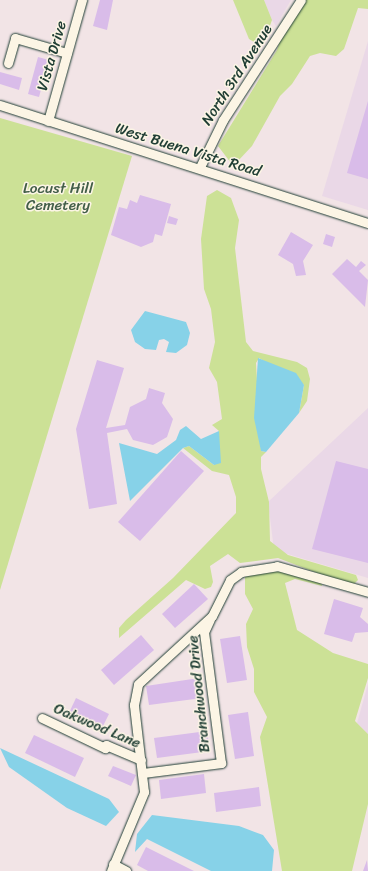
<!DOCTYPE html>
<style>
body{margin:0}
#map{position:relative;width:368px;height:871px;overflow:hidden;background:#f2e4e6;font-family:Sriracha,sans-serif}
div>[style]{position:absolute}
[style*='--x']{left:calc(var(--x)*1px);top:calc(var(--y)*1px);width:calc(var(--w)*1px);rotate:calc(var(--a)*1deg)}
.built>*{inset:0;background:#ead8e7}
.green>*{inset:0;background:#cce196}
.water>*{inset:0;background:#87d2e8}
.building>*{inset:0;background:#d9bce9}
.roads{filter:drop-shadow(0 0 1px #1f3d34) drop-shadow(0 0 1px #1f3d34)}
.street>*{height:9px;margin:-4.5px;padding:0 4.5px;transform-origin:4.5px;border-radius:4.5px;background:#fcf5e5}
span{translate:-50% -50%;white-space:nowrap;text-align:center;line-height:1.15;-webkit-text-stroke:3px #fcf5e5;paint-order:stroke}
.street-label{font-size:15px;color:#1f3d34}
.park-label{font-size:15px;color:#425e48}
</style>
<div id="map">
<div class="built">
<div style="clip-path:polygon(264px 0,291px 0,276px 26px,272px 20px)"></div>
<div style="clip-path:polygon(368px 41px,368px 210px,322px 196px)"></div>
<div style="clip-path:polygon(368px 408px,368px 578px,274px 550px,268px 502px)"></div>
<div style="clip-path:polygon(368px 684px,368px 734px,357px 723px)"></div>
</div>
<div class="green">
<div style="clip-path:polygon(233px 0,264px 0,272px 20px,264px 42px,259px 45px,249px 39px)"></div>
<div style="clip-path:polygon(303px 0,368px 0,368px 9px,358px 8px,344px 49px,336px 56px,320px 53px,310px 56px,292px 84px,280px 96px,252px 146px,237px 162px,231px 163px,218px 146px,277px 50px,285px 25px)"></div>
<div style="clip-path:polygon(0 118px,132px 156px,0 590px)"></div>
<div style="clip-path:polygon(217px 190px,231px 198px,239px 220px,235px 248px,246px 342px,253px 351px,297px 362px,307px 368px,310px 379px,307px 401px,299px 413px,304px 385px,259px 358px,256px 363px,261px 451px,266px 452px,261px 457px,261px 469px,269px 502px,270px 541px,288px 555px,356px 575px,358px 580px,354px 584px,338px 581px,278px 558px,240px 563px,228px 554px,210px 566px,213px 582px,211px 587px,205px 589px,186px 580px,119px 638px,119px 628px,126px 620px,173px 578px,236px 513px,236px 497px,229px 475px,212px 471px,183px 448px,189px 446px,214px 465px,219px 431px,212px 425px,222px 419px,217px 382px,209px 368px,215px 342px,211px 309px,204px 289px,201px 239px,207px 196px)"></div>
<div style="clip-path:polygon(265px 568px,301px 573px,321px 581px,322px 586px,295px 579px,285px 583px,297px 630px,333px 653px,368px 664px,368px 678px,355px 721px,368px 734px,368px 804px,352px 871px,282px 871px,260px 737px,267px 717px,254px 692px,254px 669px,247px 647px,246px 624px,253px 609px,245px 594px,245px 577px)"></div>
</div>
<div class="water">
<div style="clip-path:polygon(145px 311px,186px 322px,190px 333px,187px 345px,176px 353px,166px 352px,169px 342px,164px 339px,159px 340px,156px 350px,145px 349px,135px 342px,131px 330px)"></div>
<div style="clip-path:polygon(258px 358px,296px 373px,304px 385px,299px 413px,266px 452px,261px 451px,254px 418px)"></div>
<div style="clip-path:polygon(186px 426px,201px 439px,219px 431px,221px 463px,214px 465px,189px 446px,183px 448px,130px 501px,119px 443px,157px 454px,176px 440px,180px 430px)"></div>
<div style="clip-path:polygon(0 748px,109px 799px,119px 812px,106px 826px,67px 808px,9px 767px)"></div>
<div style="clip-path:polygon(152px 815px,239px 826px,263px 835px,274px 850px,272px 871px,211px 871px,147px 839px,135px 852px,137px 834px)"></div>
</div>
<div class="building">
<div style="clip-path:polygon(100px 0,113px 0,107px 30px,93px 26px)"></div>
<div style="clip-path:polygon(38px 57px,49px 60px,39px 97px,28px 94px)"></div>
<div style="clip-path:polygon(0 72px,22px 78px,19px 90px,0 84px)"></div>
<div style="clip-path:polygon(368px 101px,368px 179px,347px 173px)"></div>
<div style="clip-path:polygon(140px 195px,171px 204px,162px 236px,155px 234px,153px 242px,141px 247px,111px 235px,119px 207px,127px 209px,130px 200px,137px 203px)"></div>
<div style="clip-path:polygon(169px 216px,178px 219px,176px 225px,167px 223px)"></div>
<div style="clip-path:polygon(291px 232px,313px 245px,303px 261px,306px 275px,296px 276px,293px 264px,278px 255px)"></div>
<div style="clip-path:polygon(326px 234px,335px 237px,332px 247px,323px 244px)"></div>
<div style="clip-path:polygon(347px 259px,356px 267px,361px 261px,366px 265px,359px 271px,368px 280px,365px 307px,332px 274px)"></div>
<div style="clip-path:polygon(97px 360px,124px 368px,106px 428px,125px 425px,130px 407px,146px 399px,149px 388px,165px 393px,162px 403px,173px 419px,167px 437px,153px 445px,133px 440px,127px 429px,107px 433px,117px 504px,89px 509px,76px 429px)"></div>
<div style="clip-path:polygon(181px 451px,204px 471px,140px 541px,118px 522px)"></div>
<div style="clip-path:polygon(336px 461px,368px 469px,368px 563px,312px 549px)"></div>
<div style="clip-path:polygon(194px 584px,208px 599px,175px 628px,162px 614px)"></div>
<div style="clip-path:polygon(334px 599px,363px 608px,360px 617px,368px 624px,368px 632px,355px 633px,352px 642px,324px 634px)"></div>
<div style="clip-path:polygon(141px 635px,154px 650px,114px 685px,101px 670px)"></div>
<div style="clip-path:polygon(240px 636px,247px 680px,227px 683px,220px 639px)"></div>
<div style="clip-path:polygon(199px 678px,202px 698px,149px 705px,146px 686px)"></div>
<div style="clip-path:polygon(76px 698px,109px 714px,100px 732px,67px 717px)"></div>
<div style="clip-path:polygon(248px 712px,254px 756px,235px 759px,228px 715px)"></div>
<div style="clip-path:polygon(207px 731px,210px 751px,157px 758px,154px 738px)"></div>
<div style="clip-path:polygon(34px 735px,84px 758px,75px 777px,25px 753px)"></div>
<div style="clip-path:polygon(113px 766px,136px 775px,131px 786px,108px 776px)"></div>
<div style="clip-path:polygon(204px 774px,206px 793px,161px 799px,159px 780px)"></div>
<div style="clip-path:polygon(259px 787px,261px 806px,216px 812px,214px 793px)"></div>
<div style="clip-path:polygon(146px 847px,194px 871px,148px 871px,137px 865px)"></div>
<div style="clip-path:polygon(367px 860px,368px 871px,363px 871px)"></div>
</div>
<div class="roads">
<div class="street">
<div style="--x:8;--y:63;--w:26;--a:-74"></div>
<div style="--x:15;--y:38;--w:54;--a:16.1"></div>
<div style="--x:0;--y:105;--w:386;--a:17.8"></div>
<div style="--x:48;--y:121;--w:126;--a:-74.3"></div>
<div style="--x:200;--y:167;--w:52;--a:-63.9"></div>
<div style="--x:223;--y:120;--w:143;--a:-57"></div>
<div style="--x:42;--y:718;--w:70;--a:25.5"></div>
<div style="--x:105;--y:748;--w:3;--a:-72"></div>
<div style="--x:106;--y:745;--w:38;--a:23"></div>
<div style="--x:143;--y:773;--w:79;--a:-7.3"></div>
<div style="--x:221;--y:763;--w:132;--a:-97.4"></div>
<div style="--x:204;--y:632;--w:14;--a:-65"></div>
<div style="--x:113;--y:864;--w:15;--a:28"></div>
<div style="--x:111;--y:871;--w:86;--a:-67.3"></div>
<div style="--x:144;--y:792;--w:88;--a:-96.6"></div>
<div style="--x:134;--y:705;--w:21;--a:-79"></div>
<div style="--x:138;--y:684;--w:100;--a:-42.6"></div>
<div style="--x:212;--y:616;--w:40;--a:-63.4"></div>
<div style="--x:230;--y:580;--w:14;--a:-36"></div>
<div style="--x:241;--y:572;--w:36;--a:-9"></div>
<div style="--x:277;--y:566;--w:95;--a:15.9"></div>
</div>
</div>
<div class="street-label">
<span style="left:52px;top:56px;rotate:-74deg">Vista Drive</span>
<span style="left:237px;top:75px;rotate:-57deg">North 3rd Avenue</span>
<span style="left:188px;top:150px;rotate:17deg">West Buena Vista Road</span>
<span style="left:199px;top:694px;rotate:-96deg">Branchwood Drive</span>
<span style="left:97px;top:726px;rotate:23deg">Oakwood Lane</span>
</div>
<div class="park-label">
<span style="left:58px;top:197px">Locust Hill<br>Cemetery</span>
</div>
</div>
